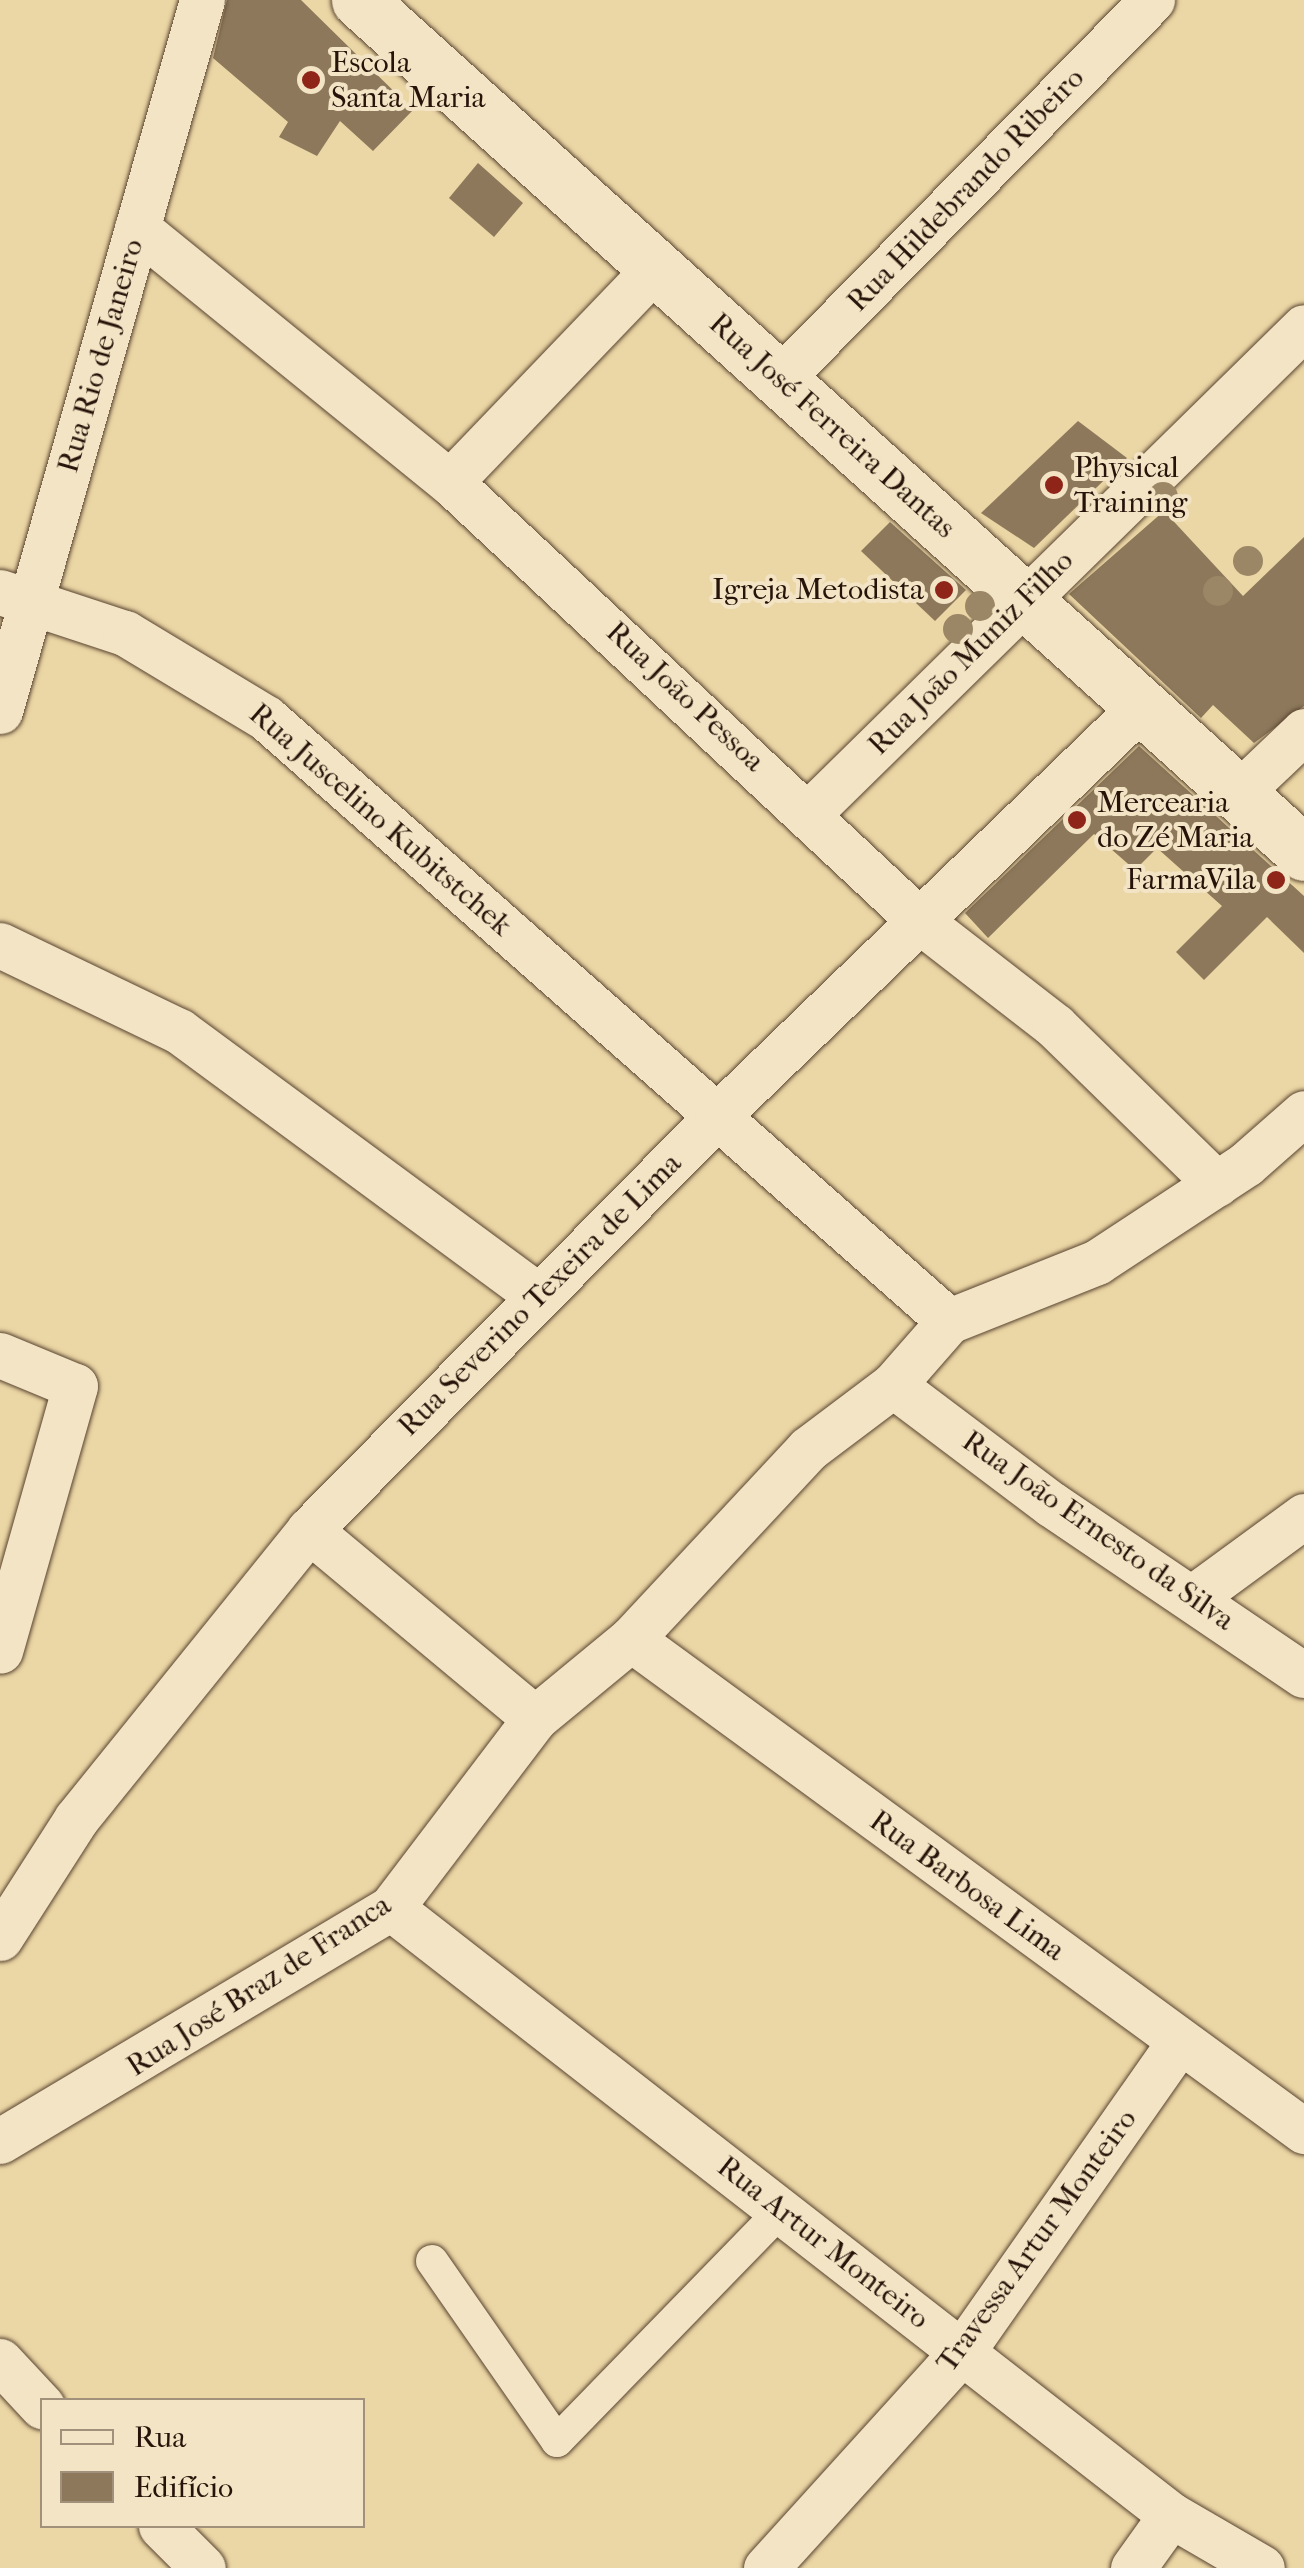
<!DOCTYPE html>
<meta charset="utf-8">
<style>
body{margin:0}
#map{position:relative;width:1304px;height:2568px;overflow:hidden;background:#ebd6a5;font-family:"IM FELL French Canon",serif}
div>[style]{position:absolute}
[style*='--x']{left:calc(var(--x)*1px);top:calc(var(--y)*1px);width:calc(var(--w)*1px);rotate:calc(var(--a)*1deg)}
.building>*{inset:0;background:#8d785b}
.roads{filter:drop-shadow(0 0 2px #594431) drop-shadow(0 0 2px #594431)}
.pedestrian>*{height:32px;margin:-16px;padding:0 16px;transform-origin:16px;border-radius:16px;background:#f2e4c4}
.minor>*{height:45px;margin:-22.5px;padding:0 22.5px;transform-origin:22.5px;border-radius:22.5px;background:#f2e4c4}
.tertiary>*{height:55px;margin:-27.5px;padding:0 27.5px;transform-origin:27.5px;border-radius:27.5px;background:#f2e4c4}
.trees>*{width:30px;height:30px;margin:-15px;border-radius:50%;background:#9b8665}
.dots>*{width:28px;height:28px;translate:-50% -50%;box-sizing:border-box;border:5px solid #f2e4c4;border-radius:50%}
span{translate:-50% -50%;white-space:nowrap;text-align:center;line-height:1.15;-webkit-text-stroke:8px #f2e4c4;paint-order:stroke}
.poi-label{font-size:30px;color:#28130a}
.left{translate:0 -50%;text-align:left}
.right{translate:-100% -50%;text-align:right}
.street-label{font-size:30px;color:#28130a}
.legend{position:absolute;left:40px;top:2398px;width:325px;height:130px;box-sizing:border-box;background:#f2e4c4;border:2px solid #a1907a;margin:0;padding:12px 18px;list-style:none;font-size:30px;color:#28130a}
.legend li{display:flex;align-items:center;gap:20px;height:50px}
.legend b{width:50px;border:2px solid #a1907a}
</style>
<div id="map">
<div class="building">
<div style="clip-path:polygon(227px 0,301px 0,413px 110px,373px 151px,340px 121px,317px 156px,279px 137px,288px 122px,213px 58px)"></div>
<div style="clip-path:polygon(478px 163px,523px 203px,494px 237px,449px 198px)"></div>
<div style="clip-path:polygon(1078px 421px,1127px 458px,1034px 548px,981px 513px)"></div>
<div style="clip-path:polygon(1164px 511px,1243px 596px,1304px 537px,1304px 706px,1254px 743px,1213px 705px,1201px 718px,1069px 594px)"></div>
<div style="clip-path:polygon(890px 522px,966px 590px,935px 621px,861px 551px)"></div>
<div style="clip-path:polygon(1139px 746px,1304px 896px,1304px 953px,1267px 917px,1204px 980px,1176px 952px,1222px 906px,1157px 848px,1135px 870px,1094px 834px,988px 938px,965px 913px)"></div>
</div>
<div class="roads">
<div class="pedestrian">
<div style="--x:432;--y:2261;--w:219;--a:55.2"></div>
<div style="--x:557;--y:2441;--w:321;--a:-45.8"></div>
</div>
<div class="minor">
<div style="--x:137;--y:228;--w:403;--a:39.1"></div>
<div style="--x:450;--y:482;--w:645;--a:43.05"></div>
<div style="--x:921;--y:922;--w:170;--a:37.8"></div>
<div style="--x:1055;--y:1026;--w:226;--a:44.3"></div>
<div style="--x:780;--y:379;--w:531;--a:-45.53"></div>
<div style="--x:450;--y:482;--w:299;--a:-46.2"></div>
<div style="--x:0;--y:592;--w:132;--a:18.2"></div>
<div style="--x:125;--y:633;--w:165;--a:31.1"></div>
<div style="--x:266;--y:718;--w:911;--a:41.44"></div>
<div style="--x:0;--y:711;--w:739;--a:-74.14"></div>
<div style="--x:1241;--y:791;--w:87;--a:-43.6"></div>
<div style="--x:810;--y:812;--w:692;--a:-44.47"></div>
<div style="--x:0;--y:945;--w:199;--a:25.7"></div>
<div style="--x:179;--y:1031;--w:445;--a:36.4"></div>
<div style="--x:0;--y:1355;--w:81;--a:22.5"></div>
<div style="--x:75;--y:1386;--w:275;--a:105.8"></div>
<div style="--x:893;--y:1385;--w:198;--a:37"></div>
<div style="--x:1051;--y:1504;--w:305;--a:34.1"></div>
<div style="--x:309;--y:1530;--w:294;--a:39.8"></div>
<div style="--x:1192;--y:1598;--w:139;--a:-36.2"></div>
<div style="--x:631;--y:1639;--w:834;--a:36.17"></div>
<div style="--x:391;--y:1908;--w:988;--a:37.89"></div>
<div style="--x:1171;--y:2515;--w:105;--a:30.2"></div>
<div style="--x:0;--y:1938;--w:141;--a:-57.4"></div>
<div style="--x:76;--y:1819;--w:371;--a:-51.1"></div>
<div style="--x:309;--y:1530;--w:583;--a:-45.42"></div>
<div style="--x:718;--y:1115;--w:591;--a:-43.97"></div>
<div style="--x:0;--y:2141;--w:455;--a:-30.8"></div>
<div style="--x:391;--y:1908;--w:238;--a:-52.8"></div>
<div style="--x:535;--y:1718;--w:124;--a:-39.5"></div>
<div style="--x:631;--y:1639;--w:260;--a:-47"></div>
<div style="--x:808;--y:1449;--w:106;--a:-37"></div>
<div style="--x:893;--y:1385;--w:85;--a:-48.8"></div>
<div style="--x:949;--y:1321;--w:159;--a:-21.7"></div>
<div style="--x:1097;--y:1262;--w:178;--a:-33.3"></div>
<div style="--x:1246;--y:1164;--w:77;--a:-41.3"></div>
<div style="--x:0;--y:2361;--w:62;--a:47"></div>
<div style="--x:161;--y:2526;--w:59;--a:45"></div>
<div style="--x:766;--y:2568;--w:292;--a:-47.8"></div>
<div style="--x:962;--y:2352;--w:378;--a:-55"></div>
<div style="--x:1133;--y:2568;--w:65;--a:-54.4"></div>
</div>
<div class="tertiary">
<div style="--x:359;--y:0;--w:1273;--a:42.07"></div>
</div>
</div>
<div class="trees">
<div style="left:1163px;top:497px"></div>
<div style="left:1248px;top:561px"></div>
<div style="left:1218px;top:591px"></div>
<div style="left:980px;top:606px"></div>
<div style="left:958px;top:629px"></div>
</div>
<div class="dots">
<div style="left:311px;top:80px;background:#8f2418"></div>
<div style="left:1054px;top:485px;background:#8f2418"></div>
<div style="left:944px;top:590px;background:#8f2418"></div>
<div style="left:1077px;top:820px;background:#8f2418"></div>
<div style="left:1276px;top:880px;background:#8f2418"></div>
</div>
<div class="poi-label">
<span class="left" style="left:331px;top:80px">Escola<br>Santa Maria</span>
<span class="left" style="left:1074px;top:485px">Physical<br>Training</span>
<span class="right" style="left:924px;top:590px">Igreja Metodista</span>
<span class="left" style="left:1097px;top:820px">Mercearia<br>do Zé Maria</span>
<span class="right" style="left:1256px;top:880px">FarmaVila</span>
</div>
<div class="street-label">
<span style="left:966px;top:190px;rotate:-46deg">Rua Hildebrando Ribeiro</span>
<span style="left:101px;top:356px;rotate:-74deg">Rua Rio de Janeiro</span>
<span style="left:832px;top:426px;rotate:42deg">Rua José Ferreira Dantas</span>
<span style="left:971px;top:653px;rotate:-45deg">Rua João Muniz Filho</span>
<span style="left:685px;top:697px;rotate:43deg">Rua João Pessoa</span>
<span style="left:380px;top:820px;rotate:41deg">Rua Juscelino Kubitstchek</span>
<span style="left:540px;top:1295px;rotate:-45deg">Rua Severino Texeira de Lima</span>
<span style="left:1098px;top:1531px;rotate:35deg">Rua João Ernesto da Silva</span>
<span style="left:967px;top:1886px;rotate:36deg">Rua Barbosa Lima</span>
<span style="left:259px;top:1986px;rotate:-33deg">Rua José Braz de Franca</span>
<span style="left:1037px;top:2241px;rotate:-54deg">Travessa Artur Monteiro</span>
<span style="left:823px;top:2243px;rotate:38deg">Rua Artur Monteiro</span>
</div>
<ul class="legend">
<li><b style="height:12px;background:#f2e4c4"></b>Rua</li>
<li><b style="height:28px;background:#8d785b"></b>Edifício</li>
</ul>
</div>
